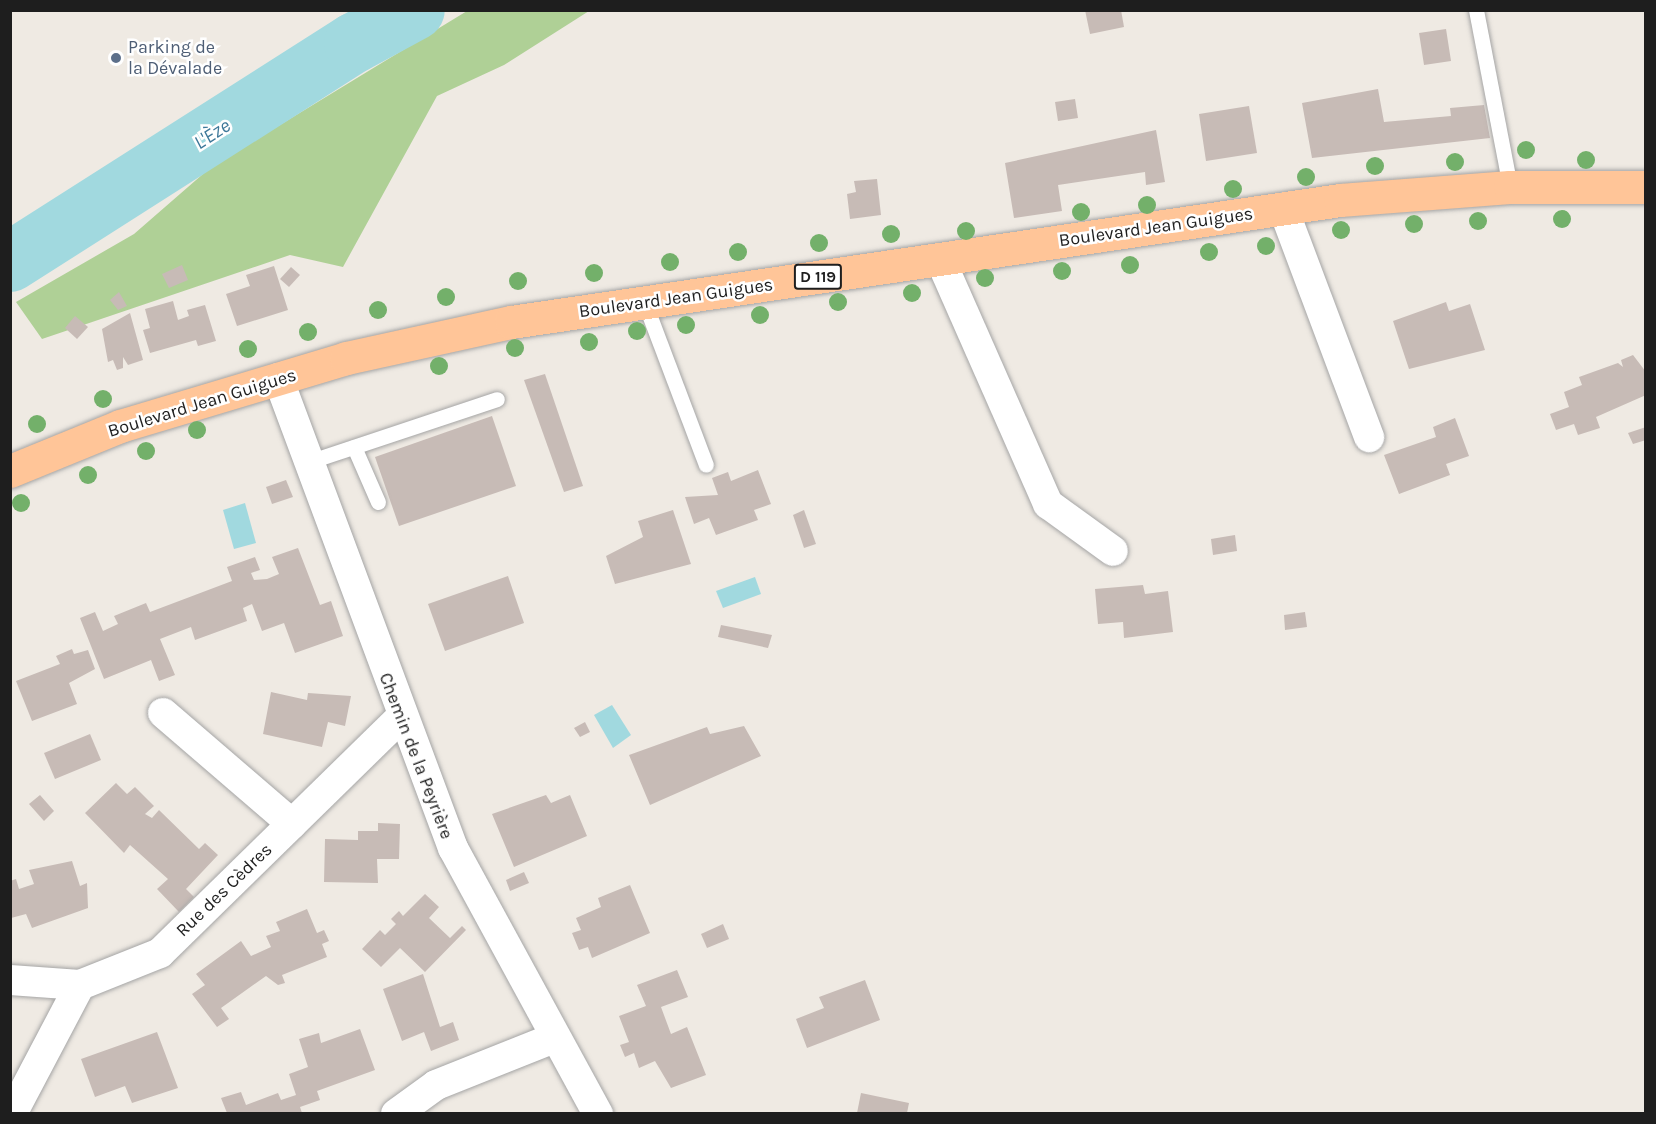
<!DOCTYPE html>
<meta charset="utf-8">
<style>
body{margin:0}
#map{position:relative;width:1656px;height:1124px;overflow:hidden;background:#efeae3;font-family:Karla,sans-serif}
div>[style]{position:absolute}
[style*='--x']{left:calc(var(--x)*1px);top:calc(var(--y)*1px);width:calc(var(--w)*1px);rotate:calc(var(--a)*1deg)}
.forest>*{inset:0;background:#afd096}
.water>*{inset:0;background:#a1d9df}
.river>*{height:60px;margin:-30px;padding:0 30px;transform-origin:30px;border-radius:30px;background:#a1d9df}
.building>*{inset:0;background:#c7bbb6}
.roads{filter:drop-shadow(0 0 2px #a5a5a5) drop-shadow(0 0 2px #a5a5a5)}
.service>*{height:15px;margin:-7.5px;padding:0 7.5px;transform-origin:7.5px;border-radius:7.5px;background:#fff}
.minor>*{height:30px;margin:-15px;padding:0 15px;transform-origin:15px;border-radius:15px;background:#fff}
.primary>*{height:33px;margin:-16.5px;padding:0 16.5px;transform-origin:16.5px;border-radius:16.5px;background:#ffc598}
.trees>*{width:18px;height:18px;margin:-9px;border-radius:50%;background:#73b06a}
.dots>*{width:16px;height:16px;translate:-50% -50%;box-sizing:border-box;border:3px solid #fff;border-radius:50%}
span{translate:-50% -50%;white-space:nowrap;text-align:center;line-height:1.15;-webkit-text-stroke:5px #fff;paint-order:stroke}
.shield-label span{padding:2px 4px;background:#fff;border:2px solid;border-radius:4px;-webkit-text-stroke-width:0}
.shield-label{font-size:16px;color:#1e1e1e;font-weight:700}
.service-label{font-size:18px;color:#4e5e75}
.left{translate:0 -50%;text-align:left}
.street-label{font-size:18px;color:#1e1e1e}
.water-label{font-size:20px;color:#3e7899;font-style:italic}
.frame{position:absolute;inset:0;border:12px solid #1e1e1e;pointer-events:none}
</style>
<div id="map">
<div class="forest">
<div style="clip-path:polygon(467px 11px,589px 11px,504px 65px,437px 96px,343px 267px,290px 255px,42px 339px,16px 302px,134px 234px,211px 167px)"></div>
</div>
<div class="water">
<div style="clip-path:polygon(245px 503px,256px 543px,234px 549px,223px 510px)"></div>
<div style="clip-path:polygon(755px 577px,761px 594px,723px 608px,716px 591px)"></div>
<div style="clip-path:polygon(612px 705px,631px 735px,613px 748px,594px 715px)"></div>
</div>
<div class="river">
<div style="--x:10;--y:262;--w:408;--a:-32.5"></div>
<div style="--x:354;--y:43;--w:69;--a:-28.4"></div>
</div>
<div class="building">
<div style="clip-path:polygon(1085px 10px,1121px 10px,1124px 27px,1090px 34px)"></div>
<div style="clip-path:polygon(1446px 29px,1451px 61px,1424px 65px,1419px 33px)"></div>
<div style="clip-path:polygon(1378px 89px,1384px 122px,1451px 116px,1450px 108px,1484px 105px,1490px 138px,1312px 158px,1302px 103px)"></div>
<div style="clip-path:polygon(1075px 99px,1078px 118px,1058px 121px,1055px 102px)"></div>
<div style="clip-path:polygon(1249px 106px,1257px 153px,1206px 161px,1199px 114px)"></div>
<div style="clip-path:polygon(1156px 130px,1165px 182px,1146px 185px,1145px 172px,1058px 185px,1062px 211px,1014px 218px,1005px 163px)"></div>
<div style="clip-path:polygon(877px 179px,881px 215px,850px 219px,847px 194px,856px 192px,854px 181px)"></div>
<div style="clip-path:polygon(182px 265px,188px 280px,169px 288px,162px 274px)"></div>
<div style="clip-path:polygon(274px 266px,288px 310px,237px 326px,226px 294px,250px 286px,246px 275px)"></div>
<div style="clip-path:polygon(291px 267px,300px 275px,289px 287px,280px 279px)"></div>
<div style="clip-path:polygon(119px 292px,127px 306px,118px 310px,110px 300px)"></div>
<div style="clip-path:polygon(173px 301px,178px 320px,189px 316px,187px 310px,205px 305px,216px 341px,198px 346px,196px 340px,150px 353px,143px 330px,150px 328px,145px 309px)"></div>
<div style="clip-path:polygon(1446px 302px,1449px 311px,1470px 304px,1485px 350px,1409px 369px,1393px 321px)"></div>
<div style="clip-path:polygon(130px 313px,143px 360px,128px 365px,123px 357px,123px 368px,117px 370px,113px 360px,108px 362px,102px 329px)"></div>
<div style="clip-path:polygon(75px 316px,88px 327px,77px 339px,65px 328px)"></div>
<div style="clip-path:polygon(1633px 355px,1646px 372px,1646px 395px,1596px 417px,1600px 428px,1578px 435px,1574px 424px,1556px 430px,1550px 414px,1569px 407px,1564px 392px,1582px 385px,1579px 377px,1618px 363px,1623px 367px,1621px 360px)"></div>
<div style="clip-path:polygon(545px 374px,583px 486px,564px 492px,524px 380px)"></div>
<div style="clip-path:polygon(492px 416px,516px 486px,399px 526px,375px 457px)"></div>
<div style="clip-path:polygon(1455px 418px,1469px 456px,1446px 464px,1450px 475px,1399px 494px,1384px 455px,1436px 437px,1433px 427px)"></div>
<div style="clip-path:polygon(1646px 427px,1646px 440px,1633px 444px,1628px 433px)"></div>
<div style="clip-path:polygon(758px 470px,771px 504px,754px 510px,758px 520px,716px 535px,709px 518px,694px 524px,685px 497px,718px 495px,712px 478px,728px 472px,731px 481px)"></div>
<div style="clip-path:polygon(286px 480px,293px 497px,272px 504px,266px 487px)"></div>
<div style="clip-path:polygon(673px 510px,691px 564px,615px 584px,606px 556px,643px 537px,638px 521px)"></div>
<div style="clip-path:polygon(804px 510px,816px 544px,804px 548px,793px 515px)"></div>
<div style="clip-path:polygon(1235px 535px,1237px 551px,1213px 555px,1211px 539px)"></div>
<div style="clip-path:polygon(298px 548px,320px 605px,331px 601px,343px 636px,295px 653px,284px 623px,262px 631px,252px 604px,243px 608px,247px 621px,195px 640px,191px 627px,160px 639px,175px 675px,159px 681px,151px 660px,104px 679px,80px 618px,95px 612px,103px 631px,118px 624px,114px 616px,146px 603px,150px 612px,232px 581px,227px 567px,255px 557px,260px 570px,251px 573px,254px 580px,267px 579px,279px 574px,272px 557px)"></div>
<div style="clip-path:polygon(508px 576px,524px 623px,445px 651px,428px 604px)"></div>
<div style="clip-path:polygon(1143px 585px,1145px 594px,1168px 591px,1173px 632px,1124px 638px,1123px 622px,1098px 624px,1095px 589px)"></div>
<div style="clip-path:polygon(1305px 612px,1307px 627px,1285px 630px,1284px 615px)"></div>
<div style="clip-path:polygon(721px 625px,772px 635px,768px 648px,718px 637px)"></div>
<div style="clip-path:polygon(72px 649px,74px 654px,88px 650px,95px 669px,69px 683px,77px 704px,32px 721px,16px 681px,60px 664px,56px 656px)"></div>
<div style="clip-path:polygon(271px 692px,307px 700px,308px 693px,351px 696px,345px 726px,328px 722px,322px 747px,263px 734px)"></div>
<div style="clip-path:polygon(585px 722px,590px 732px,580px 737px,574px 728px)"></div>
<div style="clip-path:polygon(744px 726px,761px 756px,650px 805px,629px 755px,707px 727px,710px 734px)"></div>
<div style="clip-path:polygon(90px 734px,101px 760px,55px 779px,44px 753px)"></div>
<div style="clip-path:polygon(116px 783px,127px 794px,135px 787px,154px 806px,145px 814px,152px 818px,159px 810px,199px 849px,205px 843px,218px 855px,186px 889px,194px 897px,179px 912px,157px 889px,168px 879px,130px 845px,124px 853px,85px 813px)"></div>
<div style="clip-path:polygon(40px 795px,54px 811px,44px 821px,29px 804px)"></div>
<div style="clip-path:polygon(546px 795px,551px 803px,570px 795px,587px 836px,514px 867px,492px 814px)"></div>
<div style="clip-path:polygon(378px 823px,400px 824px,399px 859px,377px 859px,378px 883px,324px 882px,325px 839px,358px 840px,358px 831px,378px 831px)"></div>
<div style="clip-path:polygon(72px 861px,80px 886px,87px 883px,88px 908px,32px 928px,26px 914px,11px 918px,10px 881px,16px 879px,19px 889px,34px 884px,29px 870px)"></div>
<div style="clip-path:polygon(524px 872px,529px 883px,510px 891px,506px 880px)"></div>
<div style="clip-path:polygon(630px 885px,650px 933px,592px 958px,588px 947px,579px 950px,572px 933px,581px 930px,576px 918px,601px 907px,598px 898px)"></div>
<div style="clip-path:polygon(425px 894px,439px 907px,429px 918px,450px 938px,462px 926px,466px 930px,425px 972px,400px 948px,381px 967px,362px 949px,380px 930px,385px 935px,396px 924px,391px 919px,399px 911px,403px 916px)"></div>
<div style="clip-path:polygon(307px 909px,317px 933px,324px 930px,329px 941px,322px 944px,327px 957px,282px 975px,285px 983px,278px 985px,266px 976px,221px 1008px,229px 1019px,217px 1027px,192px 994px,205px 985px,196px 974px,241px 941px,251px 956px,271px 947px,266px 936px,280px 931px,276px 922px)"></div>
<div style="clip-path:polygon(723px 924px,729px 939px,707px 948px,701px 934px)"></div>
<div style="clip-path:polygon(677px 970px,688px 997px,661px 1007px,671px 1034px,687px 1027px,706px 1075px,671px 1088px,655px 1061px,639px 1068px,634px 1053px,625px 1057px,620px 1045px,629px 1042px,619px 1016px,646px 1006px,637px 985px)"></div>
<div style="clip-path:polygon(423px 974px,440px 1027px,453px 1022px,459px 1040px,431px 1051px,424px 1032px,402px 1041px,383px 989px)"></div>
<div style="clip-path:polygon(865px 980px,880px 1020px,807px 1048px,796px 1019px,824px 1008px,819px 997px)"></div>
<div style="clip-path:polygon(360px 1029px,375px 1070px,317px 1091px,320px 1100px,300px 1107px,302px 1113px,227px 1113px,221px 1098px,241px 1092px,246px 1105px,278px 1093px,281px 1100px,296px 1095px,289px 1074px,308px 1067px,299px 1039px,319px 1033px,321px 1043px)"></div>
<div style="clip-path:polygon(157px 1032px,178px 1088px,132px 1103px,125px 1086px,95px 1097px,81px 1059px)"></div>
<div style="clip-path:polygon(861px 1093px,909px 1103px,907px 1113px,857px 1113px)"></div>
</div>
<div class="roads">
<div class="service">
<div style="--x:1476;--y:10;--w:180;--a:79.1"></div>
<div style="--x:644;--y:301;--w:175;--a:69.3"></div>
<div style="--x:354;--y:447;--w:60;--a:66.4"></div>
<div style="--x:308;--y:462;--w:199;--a:-18.4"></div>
</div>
<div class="minor">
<div style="--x:1283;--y:208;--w:245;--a:69.4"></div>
<div style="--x:940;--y:259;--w:268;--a:66.2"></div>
<div style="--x:1048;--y:504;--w:80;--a:35.9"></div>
<div style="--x:278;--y:378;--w:502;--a:69.58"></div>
<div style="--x:453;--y:848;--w:303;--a:61.4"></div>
<div style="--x:163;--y:713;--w:170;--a:40.7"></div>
<div style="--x:10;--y:980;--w:70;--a:4.1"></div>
<div style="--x:80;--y:985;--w:86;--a:-21.8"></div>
<div style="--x:160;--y:953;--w:336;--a:-44.4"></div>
<div style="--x:12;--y:1114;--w:146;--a:-62.2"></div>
<div style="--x:396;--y:1114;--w:49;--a:-35.9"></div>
<div style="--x:436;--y:1085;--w:127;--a:-21.7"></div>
</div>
<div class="primary">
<div style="--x:10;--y:471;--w:119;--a:-22.2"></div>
<div style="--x:120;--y:426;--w:236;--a:-16.7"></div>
<div style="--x:346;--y:358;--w:169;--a:-12.3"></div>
<div style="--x:511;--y:322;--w:838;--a:-8.37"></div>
<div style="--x:1340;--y:200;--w:170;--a:-4.4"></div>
<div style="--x:1510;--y:187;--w:136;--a:0"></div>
</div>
</div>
<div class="trees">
<div style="left:1526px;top:150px"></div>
<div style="left:1586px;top:160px"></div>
<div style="left:1455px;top:162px"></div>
<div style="left:1375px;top:166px"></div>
<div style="left:1306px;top:177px"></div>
<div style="left:1233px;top:189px"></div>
<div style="left:1147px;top:205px"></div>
<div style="left:1081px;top:212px"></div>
<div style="left:1562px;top:219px"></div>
<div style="left:1478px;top:221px"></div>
<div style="left:1414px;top:224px"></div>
<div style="left:1341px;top:230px"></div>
<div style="left:966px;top:231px"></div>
<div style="left:891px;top:234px"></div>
<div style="left:819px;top:243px"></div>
<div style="left:1266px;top:246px"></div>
<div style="left:738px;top:252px"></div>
<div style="left:1209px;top:252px"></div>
<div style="left:670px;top:262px"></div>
<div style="left:1130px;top:265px"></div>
<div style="left:1062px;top:271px"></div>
<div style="left:594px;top:273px"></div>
<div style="left:985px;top:278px"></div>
<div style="left:518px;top:281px"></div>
<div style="left:912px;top:293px"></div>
<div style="left:446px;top:297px"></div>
<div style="left:838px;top:302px"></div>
<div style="left:378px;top:310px"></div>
<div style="left:760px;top:315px"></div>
<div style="left:686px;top:325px"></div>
<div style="left:637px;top:331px"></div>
<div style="left:308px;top:332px"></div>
<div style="left:589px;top:342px"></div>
<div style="left:515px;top:348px"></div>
<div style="left:248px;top:349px"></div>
<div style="left:439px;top:366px"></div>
<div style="left:103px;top:399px"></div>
<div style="left:37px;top:424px"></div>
<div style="left:197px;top:430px"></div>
<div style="left:146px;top:451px"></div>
<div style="left:88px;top:475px"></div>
<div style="left:21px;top:503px"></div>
</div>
<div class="dots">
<div style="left:116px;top:58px;background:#5c6f8a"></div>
</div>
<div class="shield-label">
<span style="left:818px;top:277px">D 119</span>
</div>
<div class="service-label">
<span class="left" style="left:128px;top:58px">Parking de<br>la Dévalade</span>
</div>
<div class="street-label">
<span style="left:1156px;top:227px;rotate:-8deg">Boulevard Jean Guigues</span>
<span style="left:676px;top:298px;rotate:-8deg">Boulevard Jean Guigues</span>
<span style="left:202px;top:403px;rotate:-17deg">Boulevard Jean Guigues</span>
<span style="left:416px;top:756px;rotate:69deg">Chemin de la Peyrière</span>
<span style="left:224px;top:890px;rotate:-44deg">Rue des Cèdres</span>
</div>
<div class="water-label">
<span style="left:212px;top:134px;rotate:-33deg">L'Èze</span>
</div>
<div class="frame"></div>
</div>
